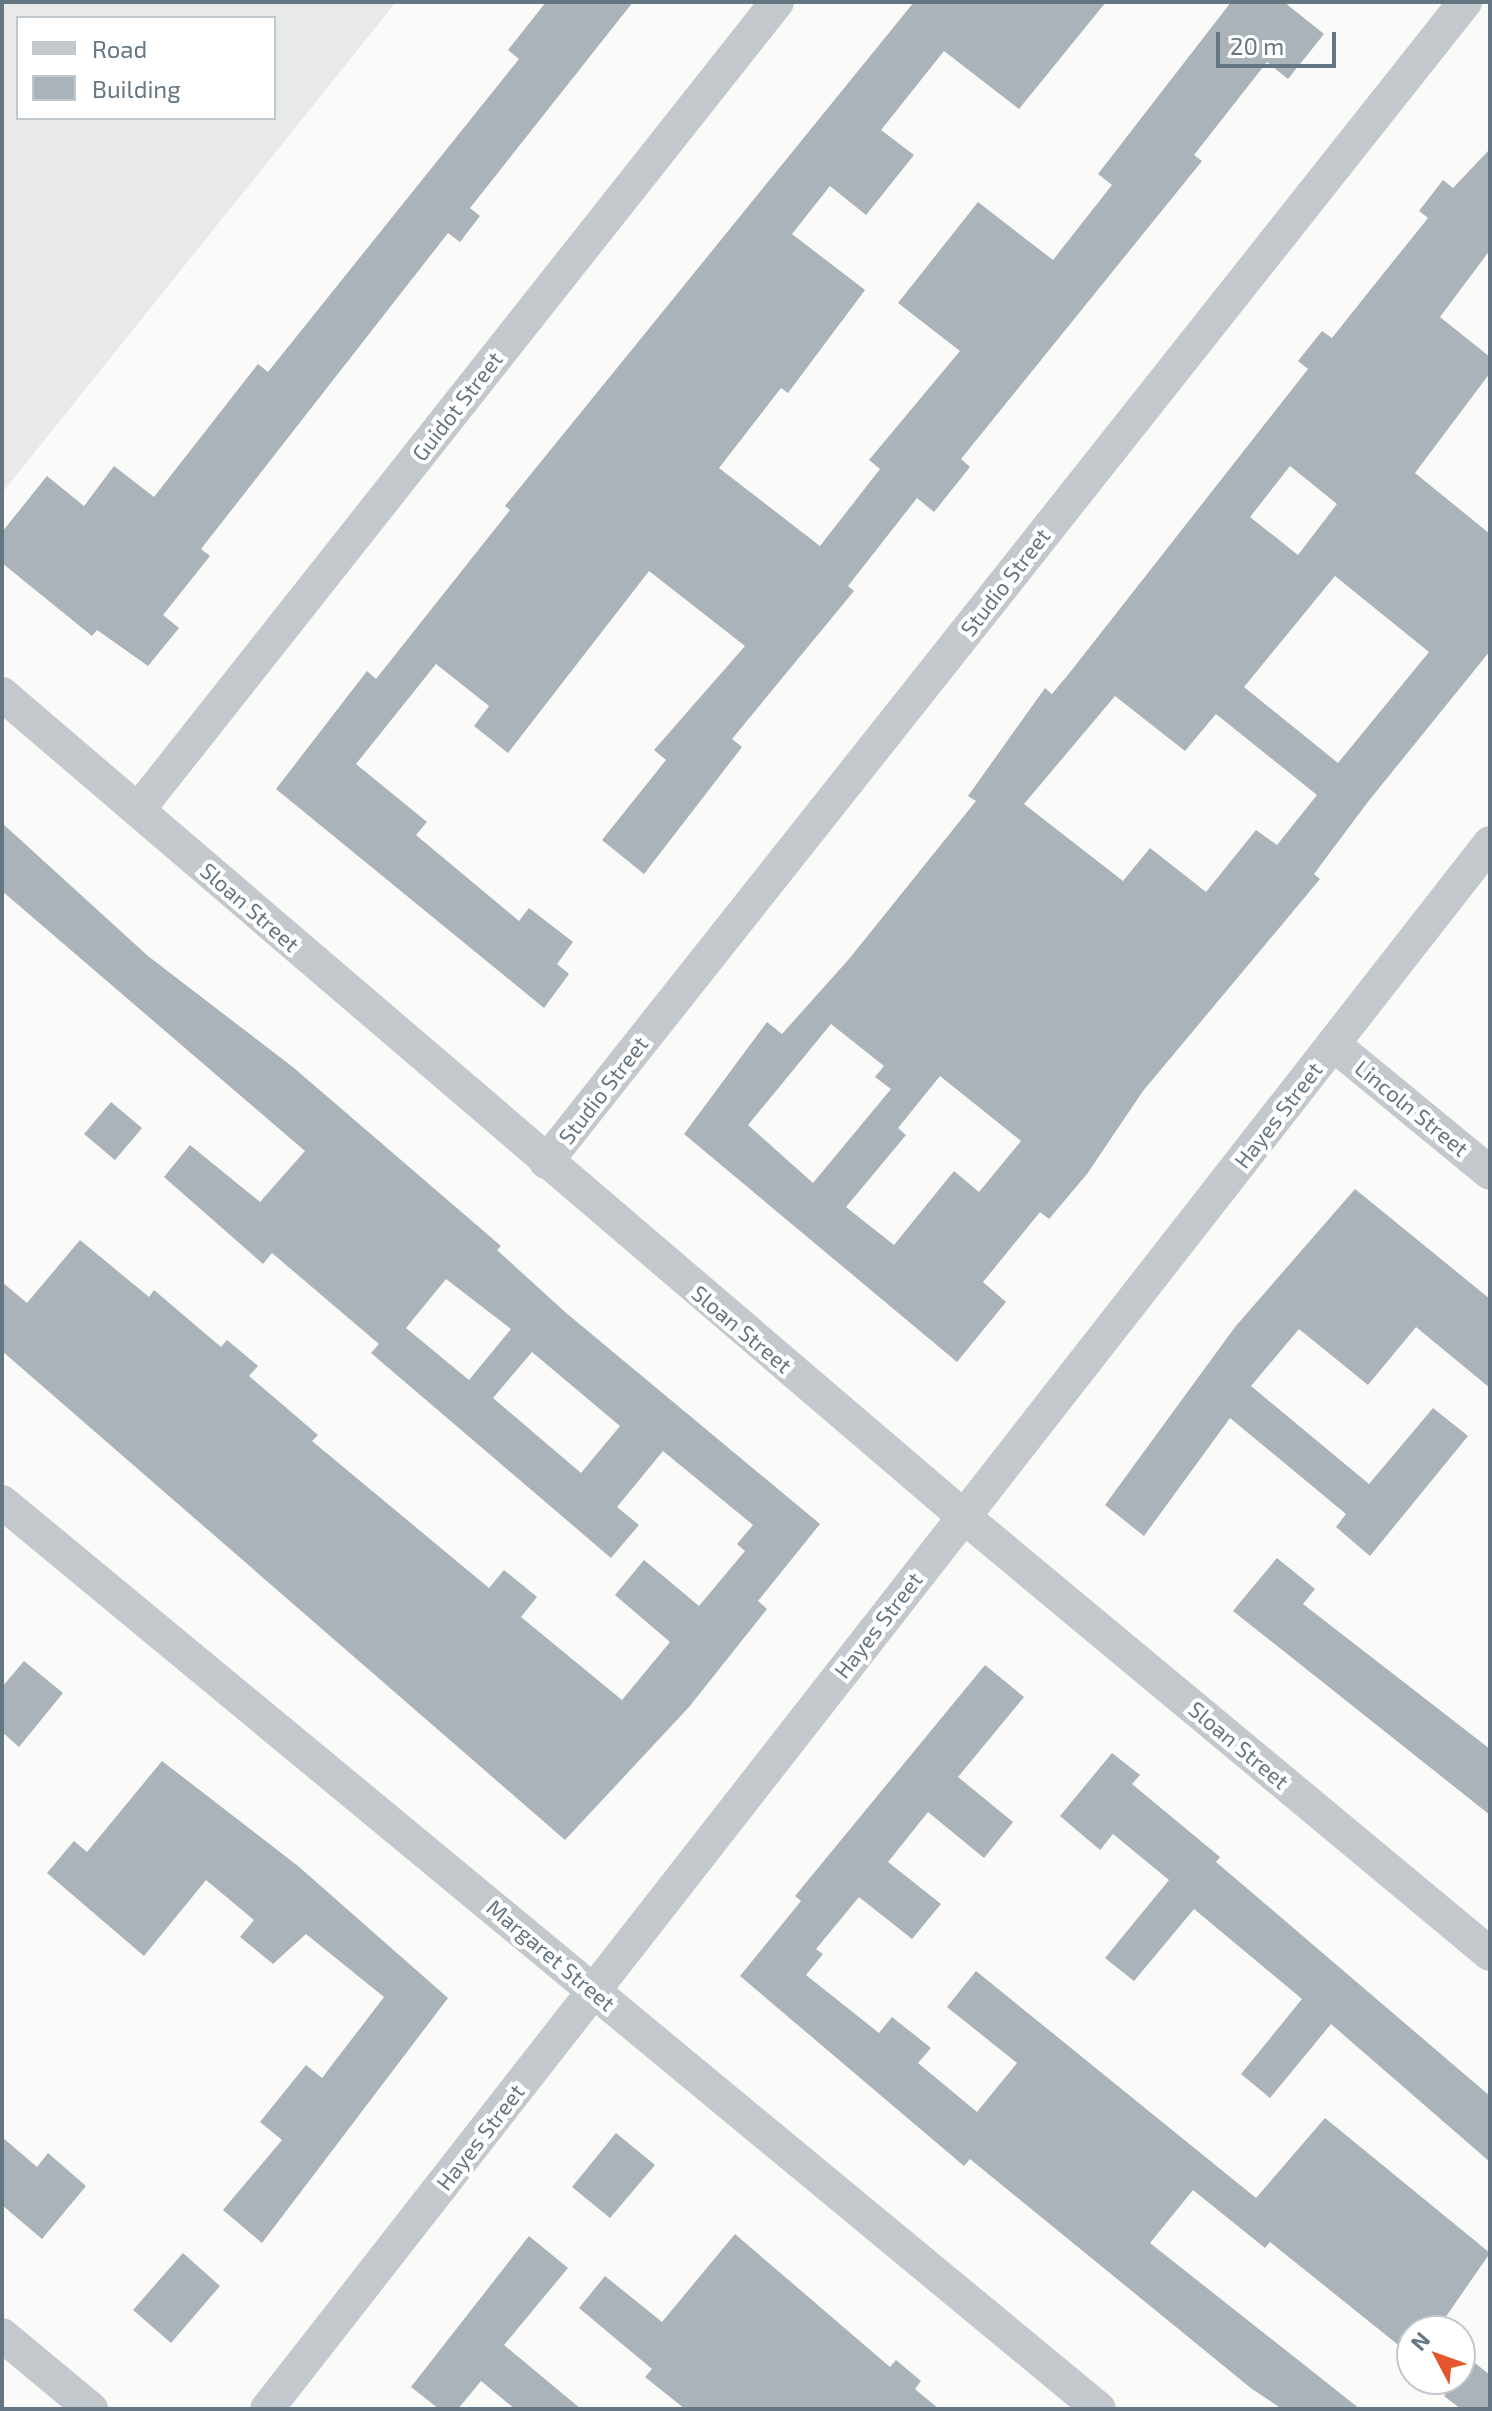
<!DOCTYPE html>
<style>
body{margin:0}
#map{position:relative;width:1492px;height:2411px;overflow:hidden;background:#fafaf8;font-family:"Exo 2",sans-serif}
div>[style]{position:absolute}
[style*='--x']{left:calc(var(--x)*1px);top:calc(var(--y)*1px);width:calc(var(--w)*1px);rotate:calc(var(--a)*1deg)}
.built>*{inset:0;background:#e8e9e9}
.building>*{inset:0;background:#aab3b9}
.minor>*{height:34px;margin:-17px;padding:0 17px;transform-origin:17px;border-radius:17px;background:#c3c8cc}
span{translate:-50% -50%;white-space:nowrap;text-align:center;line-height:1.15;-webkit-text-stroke:8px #fff;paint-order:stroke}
.street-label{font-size:22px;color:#657683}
.frame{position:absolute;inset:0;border:4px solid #657683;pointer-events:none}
.legend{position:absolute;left:16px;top:16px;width:260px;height:104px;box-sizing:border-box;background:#fff;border:2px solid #c1c8cd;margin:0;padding:10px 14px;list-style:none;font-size:24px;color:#657683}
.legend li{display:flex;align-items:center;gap:16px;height:40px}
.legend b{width:40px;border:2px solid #c1c8cd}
.north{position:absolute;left:1396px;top:2315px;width:80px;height:80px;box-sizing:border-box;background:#fff;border:2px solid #c1c8cd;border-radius:50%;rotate:311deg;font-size:22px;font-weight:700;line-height:32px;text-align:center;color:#657683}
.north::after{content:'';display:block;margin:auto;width:28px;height:36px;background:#e4572e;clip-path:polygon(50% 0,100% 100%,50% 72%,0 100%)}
.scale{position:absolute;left:1216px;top:32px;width:120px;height:36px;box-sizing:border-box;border:4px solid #657683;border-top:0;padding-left:10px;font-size:24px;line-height:28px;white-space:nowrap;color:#657683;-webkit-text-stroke:6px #fff;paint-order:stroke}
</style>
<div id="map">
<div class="built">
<div style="clip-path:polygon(evenodd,2px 2px,396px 2px,2px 493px,2px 2px,18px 18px,274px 18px,274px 118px,18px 118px,18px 18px)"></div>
</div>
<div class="building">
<div style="clip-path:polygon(546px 2px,633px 2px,470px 208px,480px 216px,460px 242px,448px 233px,201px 549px,210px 556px,163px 615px,179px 628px,148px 666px,97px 630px,92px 636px,2px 563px,2px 532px,47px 476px,84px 506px,114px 466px,154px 497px,258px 364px,268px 372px,519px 59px,508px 50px)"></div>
<div style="clip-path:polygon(914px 2px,1106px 2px,1019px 109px,944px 51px,881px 130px,914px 155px,866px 215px,830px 186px,792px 234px,865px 290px,788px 393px,781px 388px,719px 468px,820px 546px,880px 469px,869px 460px,960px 351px,898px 303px,978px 202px,1053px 260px,1112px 185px,1098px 174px,1231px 2px,1284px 2px,1324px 34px,1288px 79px,1267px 62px,1194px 155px,1202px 161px,961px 459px,970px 467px,934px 512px,917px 498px,848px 586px,854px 591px,732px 739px,742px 747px,644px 874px,602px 840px,666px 760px,654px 750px,745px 646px,649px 571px,508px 753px,474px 726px,489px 706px,436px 664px,356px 764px,427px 822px,416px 835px,519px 921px,529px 908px,573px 942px,557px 964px,569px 974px,544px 1008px,276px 789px,367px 671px,376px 679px,510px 510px,505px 506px)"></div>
<div style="clip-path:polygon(evenodd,1490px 149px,1490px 250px,1440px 317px,1490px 357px,1490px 373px,1415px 473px,1490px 534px,1490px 651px,1367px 803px,1314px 874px,1320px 879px,1143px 1091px,1087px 1174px,1049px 1219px,1040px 1212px,983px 1282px,1006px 1302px,957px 1362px,684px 1134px,767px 1022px,782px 1034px,849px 959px,976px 801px,968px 796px,1045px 688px,1052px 694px,1071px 671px,1308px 369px,1298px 361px,1322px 331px,1332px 338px,1371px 289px,1428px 218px,1419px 211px,1443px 180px,1453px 188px,1490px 149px,1290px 466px,1337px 504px,1298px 555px,1250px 517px,1290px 466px,1490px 149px,1335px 576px,1429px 652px,1338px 763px,1244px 687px,1335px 576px,1490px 149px,1115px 696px,1185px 751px,1216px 714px,1317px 795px,1277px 845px,1256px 830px,1206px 892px,1150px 848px,1123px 881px,1024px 804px,1115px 696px,1490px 149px,831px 1024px,884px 1066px,875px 1077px,891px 1089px,813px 1183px,748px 1125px,831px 1024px,1490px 149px,940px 1076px,1021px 1141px,979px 1192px,954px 1171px,894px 1245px,846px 1207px,906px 1135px,898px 1128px,940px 1076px)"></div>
<div style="clip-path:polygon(evenodd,2px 823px,148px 956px,294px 1068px,501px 1246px,497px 1250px,565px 1312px,820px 1524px,758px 1601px,767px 1609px,689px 1707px,565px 1840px,2px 1351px,2px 1282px,27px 1303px,80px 1240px,149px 1297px,154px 1290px,221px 1347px,227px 1340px,258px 1366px,249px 1376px,318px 1435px,312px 1441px,489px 1588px,504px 1570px,537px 1597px,521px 1617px,622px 1700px,670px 1642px,615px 1595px,644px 1560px,699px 1606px,745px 1551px,737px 1544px,753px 1525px,663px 1451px,617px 1507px,639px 1525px,611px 1558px,371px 1353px,379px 1344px,272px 1253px,263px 1264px,164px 1177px,190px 1145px,260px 1202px,305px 1151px,2px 891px,2px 823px,446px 1279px,511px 1329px,469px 1380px,406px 1328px,446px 1279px,2px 823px,532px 1352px,620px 1426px,581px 1473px,493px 1398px,532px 1352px)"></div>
<div style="clip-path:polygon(111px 1102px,142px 1128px,115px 1160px,84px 1134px)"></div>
<div style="clip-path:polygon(1355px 1189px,1490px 1299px,1490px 1388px,1416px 1327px,1368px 1385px,1299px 1329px,1251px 1386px,1369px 1484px,1433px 1408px,1468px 1436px,1370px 1556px,1336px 1527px,1346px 1514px,1230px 1418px,1144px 1536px,1105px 1505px,1235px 1327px)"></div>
<div style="clip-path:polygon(1277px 1558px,1315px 1589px,1303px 1604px,1490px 1749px,1490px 1815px,1233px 1611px)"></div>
<div style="clip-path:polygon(24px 1661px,63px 1693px,19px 1747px,2px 1732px,2px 1687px)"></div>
<div style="clip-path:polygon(985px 1665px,1024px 1697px,958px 1777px,1013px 1822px,984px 1858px,928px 1812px,888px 1862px,941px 1904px,912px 1939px,859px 1897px,816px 1949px,823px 1954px,806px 1975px,879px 2033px,892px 2017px,931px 2048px,918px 2063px,977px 2112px,1017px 2063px,947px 2007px,976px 1971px,1256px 2198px,1325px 2118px,1490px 2253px,1436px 2331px,1412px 2331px,1412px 2356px,1270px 2242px,1265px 2248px,1193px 2190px,1150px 2243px,1360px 2409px,1282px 2409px,1252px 2389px,970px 2159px,964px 2166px,740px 1976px,801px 1901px,795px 1896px)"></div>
<div style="clip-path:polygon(1112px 1753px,1140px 1775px,1132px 1784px,1220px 1857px,1216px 1862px,1490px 2096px,1490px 2162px,1331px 2024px,1270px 2098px,1241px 2074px,1302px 1999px,1194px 1909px,1134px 1981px,1105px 1958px,1169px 1880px,1113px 1834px,1100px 1850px,1060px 1816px)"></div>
<div style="clip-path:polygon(162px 1761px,298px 1866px,448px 1998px,262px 2243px,223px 2210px,282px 2140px,260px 2122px,306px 2065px,322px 2078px,384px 1997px,306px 1934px,273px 1964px,240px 1937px,254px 1920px,206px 1880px,144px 1956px,47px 1873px,74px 1841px,87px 1852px)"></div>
<div style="clip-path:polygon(616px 2133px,655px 2165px,610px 2218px,572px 2187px)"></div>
<div style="clip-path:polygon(2px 2137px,37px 2167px,48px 2153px,86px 2186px,42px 2239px,2px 2205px)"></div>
<div style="clip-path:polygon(735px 2234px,890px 2367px,896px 2360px,921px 2381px,915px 2389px,939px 2409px,685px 2409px,645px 2377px,652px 2369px,579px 2308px,605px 2276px,662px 2322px)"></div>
<div style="clip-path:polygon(529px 2236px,568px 2268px,504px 2345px,581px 2409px,515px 2409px,481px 2381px,458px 2409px,439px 2409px,411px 2387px)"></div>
<div style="clip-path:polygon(183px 2253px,220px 2286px,171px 2343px,133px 2310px)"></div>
<div style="clip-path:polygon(1460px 2351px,1490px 2375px,1490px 2409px,1461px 2409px,1444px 2396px,1450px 2388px,1439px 2379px,1460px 2379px)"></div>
</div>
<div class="minor">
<div style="--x:2;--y:694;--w:1265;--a:40.54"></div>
<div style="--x:963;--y:1516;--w:685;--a:39.73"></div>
<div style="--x:138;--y:810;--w:1030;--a:-51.66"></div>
<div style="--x:1333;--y:1044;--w:203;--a:39.4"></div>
<div style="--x:546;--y:1162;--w:1480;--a:-51.61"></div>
<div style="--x:2;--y:1502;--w:1423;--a:39.58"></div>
<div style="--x:2;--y:2335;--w:116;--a:39.7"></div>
<div style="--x:267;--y:2409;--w:1987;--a:-52.01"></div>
</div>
<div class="street-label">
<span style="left:457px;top:406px;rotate:-52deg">Guidot Street</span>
<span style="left:1005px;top:582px;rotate:-52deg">Studio Street</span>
<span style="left:250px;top:907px;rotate:41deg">Sloan Street</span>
<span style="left:603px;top:1090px;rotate:-52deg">Studio Street</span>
<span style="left:1412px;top:1108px;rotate:39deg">Lincoln Street</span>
<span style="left:1278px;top:1115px;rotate:-52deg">Hayes Street</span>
<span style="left:742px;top:1329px;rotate:40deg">Sloan Street</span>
<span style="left:878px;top:1625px;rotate:-52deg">Hayes Street</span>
<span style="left:1239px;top:1745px;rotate:40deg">Sloan Street</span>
<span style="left:551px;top:1955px;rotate:40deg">Margaret Street</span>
<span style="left:480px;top:2137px;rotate:-52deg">Hayes Street</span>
</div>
<div class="frame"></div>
<ul class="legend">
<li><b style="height:10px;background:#c3c8cc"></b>Road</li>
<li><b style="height:22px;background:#aab3b9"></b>Building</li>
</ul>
<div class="north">N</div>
<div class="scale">20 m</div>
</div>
